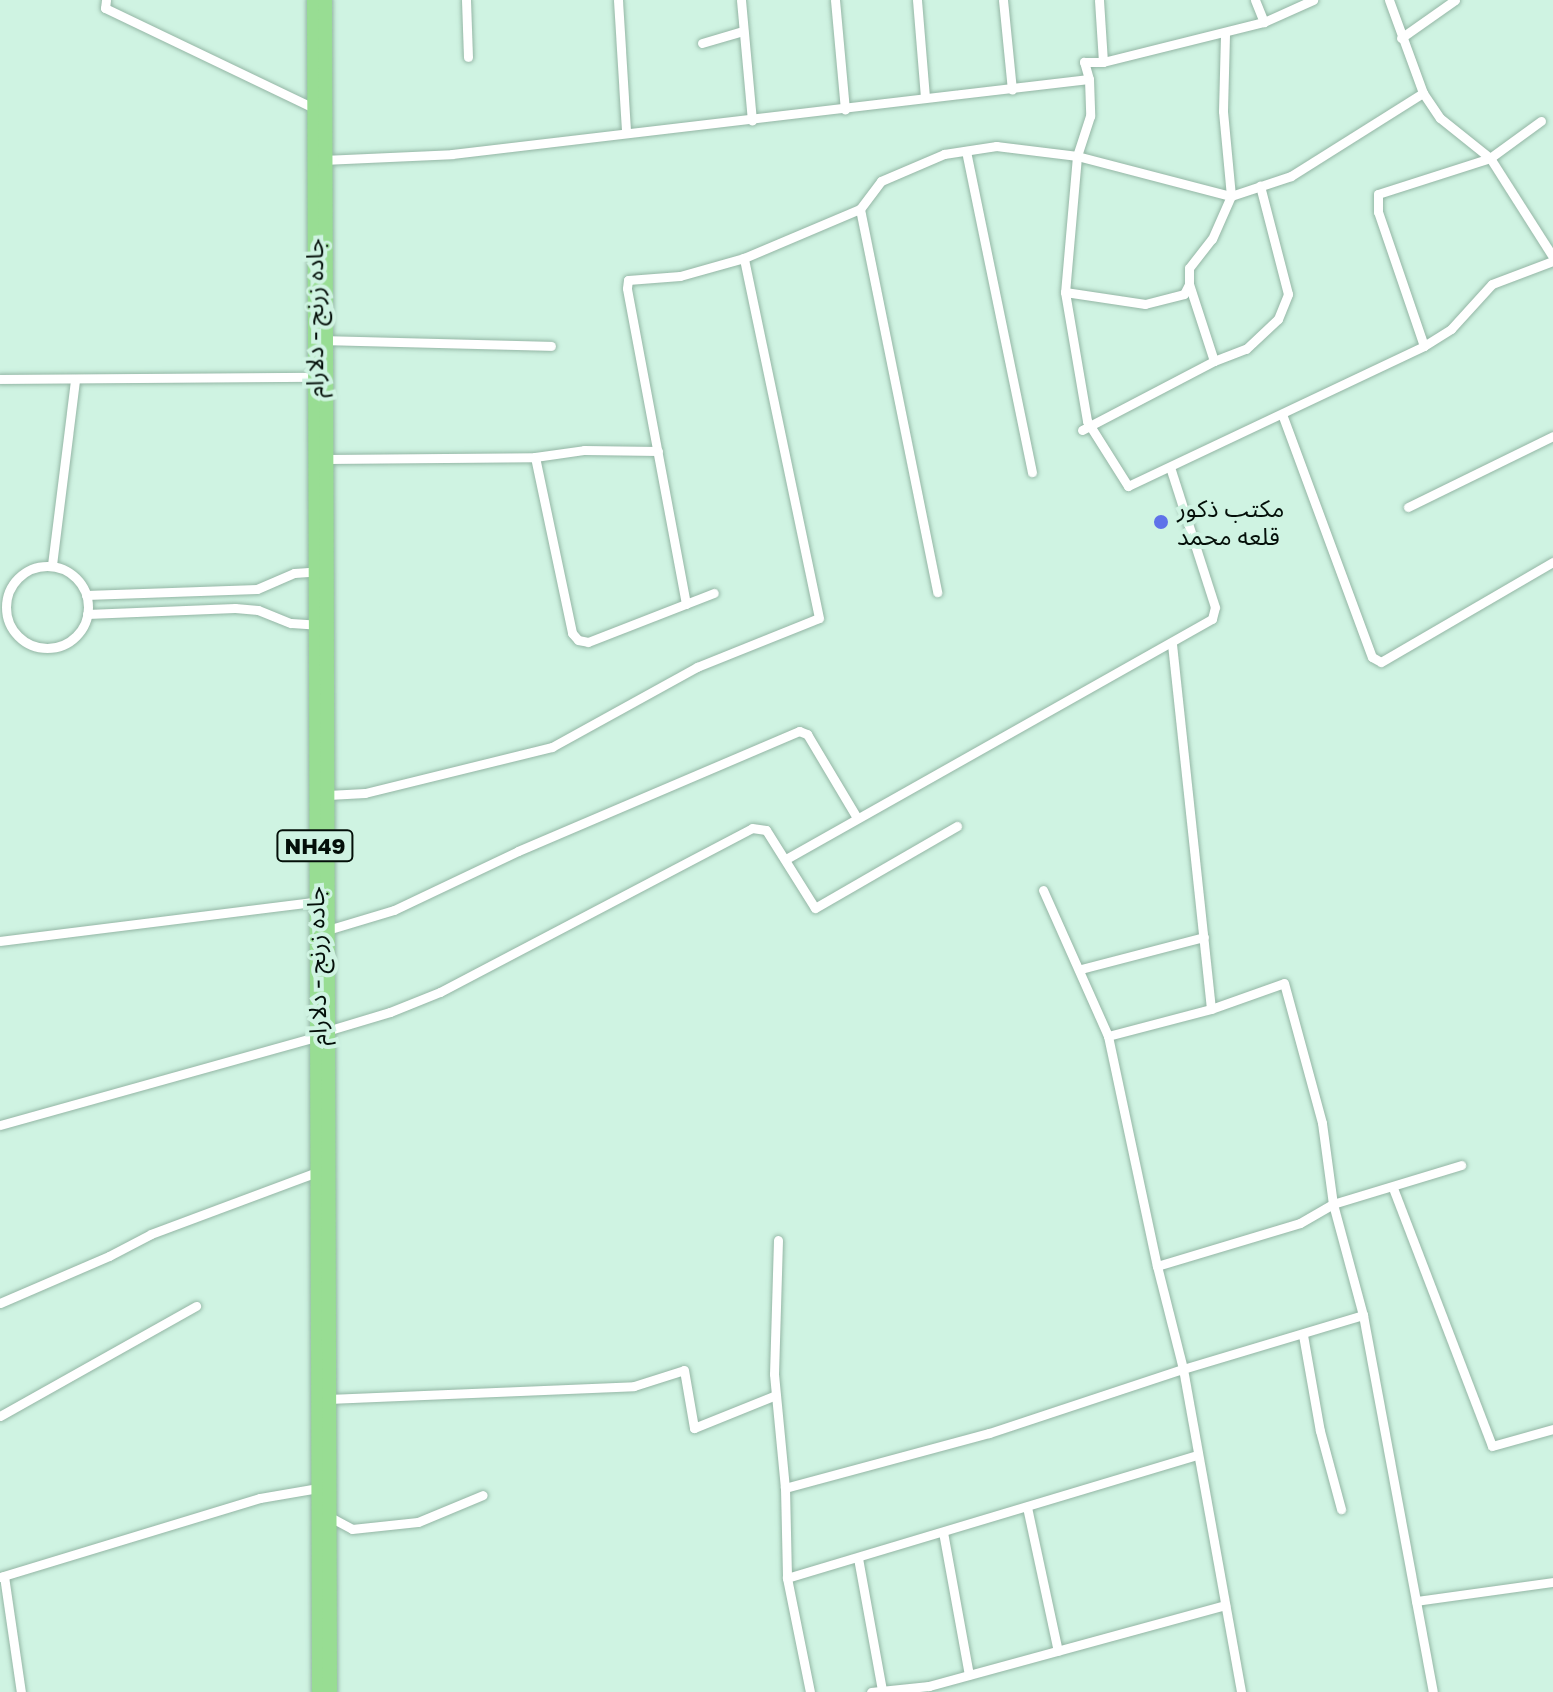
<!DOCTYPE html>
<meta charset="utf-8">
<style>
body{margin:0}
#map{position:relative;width:1553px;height:1692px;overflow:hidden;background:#cff3e2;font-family:"Golos Text","Noto Sans Arabic",sans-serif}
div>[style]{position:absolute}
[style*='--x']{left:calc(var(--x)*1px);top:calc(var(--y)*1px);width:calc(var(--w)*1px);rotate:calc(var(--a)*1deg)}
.roads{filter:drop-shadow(0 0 2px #94b6a5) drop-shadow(0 0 2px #94b6a5)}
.minor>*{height:9px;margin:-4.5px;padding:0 4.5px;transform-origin:4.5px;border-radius:4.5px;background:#fff}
.minor>.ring{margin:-4.5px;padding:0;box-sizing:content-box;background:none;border:9px solid #fff;border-radius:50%}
.highway>*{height:14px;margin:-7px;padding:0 7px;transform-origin:7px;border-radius:7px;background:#98dd93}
.dots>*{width:22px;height:22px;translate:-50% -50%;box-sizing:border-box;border:4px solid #cff3e2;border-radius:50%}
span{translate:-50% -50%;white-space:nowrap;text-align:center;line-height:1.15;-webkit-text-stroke:8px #cff3e2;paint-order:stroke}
.shield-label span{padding:2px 6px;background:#cff3e2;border:2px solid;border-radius:6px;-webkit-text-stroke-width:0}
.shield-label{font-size:22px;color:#040f09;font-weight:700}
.street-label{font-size:24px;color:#040f09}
.poi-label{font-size:24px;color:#040f09}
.left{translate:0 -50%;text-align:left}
</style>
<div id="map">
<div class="roads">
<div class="minor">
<div style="--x:106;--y:0;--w:8;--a:97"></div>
<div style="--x:105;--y:8;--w:232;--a:25.6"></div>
<div style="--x:466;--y:0;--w:57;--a:88"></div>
<div style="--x:618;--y:0;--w:132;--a:86.5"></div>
<div style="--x:741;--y:0;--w:121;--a:84.8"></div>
<div style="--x:835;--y:0;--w:110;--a:84.8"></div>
<div style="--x:917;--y:0;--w:98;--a:85.3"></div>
<div style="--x:1003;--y:0;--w:90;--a:84.3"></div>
<div style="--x:1255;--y:0;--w:24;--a:68"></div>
<div style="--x:1389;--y:0;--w:99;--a:69.9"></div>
<div style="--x:1423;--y:93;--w:30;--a:56"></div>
<div style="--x:1440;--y:118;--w:64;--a:38.7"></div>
<div style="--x:1490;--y:158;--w:117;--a:57.5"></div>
<div style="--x:1401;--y:38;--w:66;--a:-35.1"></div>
<div style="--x:702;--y:43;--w:43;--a:-16.3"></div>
<div style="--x:1103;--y:62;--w:166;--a:-14"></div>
<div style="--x:1264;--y:22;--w:54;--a:-24.2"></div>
<div style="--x:1089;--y:79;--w:18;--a:-106"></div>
<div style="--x:1084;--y:62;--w:19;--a:0"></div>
<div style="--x:1103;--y:62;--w:62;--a:-93.7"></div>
<div style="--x:966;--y:151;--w:328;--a:78.4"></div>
<div style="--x:322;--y:160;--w:130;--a:-2.6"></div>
<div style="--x:452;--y:154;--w:641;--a:-6.72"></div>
<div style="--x:1089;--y:79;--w:37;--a:88"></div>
<div style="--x:1090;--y:116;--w:42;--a:108"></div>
<div style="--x:1077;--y:156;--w:137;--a:95"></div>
<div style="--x:1065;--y:292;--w:131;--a:80.3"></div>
<div style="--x:1087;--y:421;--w:77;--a:57.8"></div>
<div style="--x:1128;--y:486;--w:327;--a:-25.3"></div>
<div style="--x:1424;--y:346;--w:32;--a:-32"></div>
<div style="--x:1451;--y:329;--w:61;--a:-47.7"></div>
<div style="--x:1492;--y:284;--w:65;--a:-20.7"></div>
<div style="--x:860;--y:209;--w:391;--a:78.6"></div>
<div style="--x:1189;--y:284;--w:81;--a:72"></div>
<div style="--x:1065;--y:292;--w:81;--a:8.5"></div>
<div style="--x:1145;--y:304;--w:40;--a:-14.4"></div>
<div style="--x:1184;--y:294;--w:11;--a:-63"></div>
<div style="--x:1189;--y:284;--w:16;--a:-90"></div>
<div style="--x:1189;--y:268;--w:37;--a:-52"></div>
<div style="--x:1212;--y:239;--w:47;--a:-66.2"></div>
<div style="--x:1231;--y:196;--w:85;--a:-95.4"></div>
<div style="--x:1223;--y:111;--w:79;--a:-88.5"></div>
<div style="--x:325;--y:340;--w:226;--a:1.5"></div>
<div style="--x:1424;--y:346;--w:142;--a:-108.9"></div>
<div style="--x:1378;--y:212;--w:18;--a:-90"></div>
<div style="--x:1378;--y:194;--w:118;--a:-17.8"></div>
<div style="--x:1490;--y:158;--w:63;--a:-36"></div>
<div style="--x:0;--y:379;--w:314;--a:-0.4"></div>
<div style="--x:1282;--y:414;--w:259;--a:69.7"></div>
<div style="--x:1372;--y:657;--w:10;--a:29"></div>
<div style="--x:1381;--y:662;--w:199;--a:-30.2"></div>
<div style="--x:1082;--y:430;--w:149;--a:-27.6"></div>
<div style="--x:1214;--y:361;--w:34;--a:-21"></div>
<div style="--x:1246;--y:349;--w:44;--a:-43.2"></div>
<div style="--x:1278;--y:319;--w:27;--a:-68"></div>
<div style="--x:1288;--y:294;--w:112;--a:-104.5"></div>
<div style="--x:535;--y:457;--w:180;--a:78.1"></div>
<div style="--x:572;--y:633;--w:9;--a:49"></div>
<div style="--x:578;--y:640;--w:10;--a:11"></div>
<div style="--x:588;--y:642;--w:135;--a:-21.3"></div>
<div style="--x:326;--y:459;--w:209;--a:-0.5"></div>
<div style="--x:535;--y:457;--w:49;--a:-8.1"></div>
<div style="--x:584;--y:450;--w:74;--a:0.8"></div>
<div style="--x:1408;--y:507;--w:161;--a:-26.1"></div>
<div style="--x:52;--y:565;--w:186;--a:-82.9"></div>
<div class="ring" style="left:6px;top:566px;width:73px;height:73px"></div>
<div style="--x:86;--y:595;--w:171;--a:-2"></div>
<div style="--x:257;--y:589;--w:40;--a:-23.4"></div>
<div style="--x:294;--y:573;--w:26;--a:-4"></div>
<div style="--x:686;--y:604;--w:321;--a:-100.6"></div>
<div style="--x:627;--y:288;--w:8;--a:-83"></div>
<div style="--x:628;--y:280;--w:52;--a:-4.4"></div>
<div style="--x:680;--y:276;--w:66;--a:-15.7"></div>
<div style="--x:744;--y:258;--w:126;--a:-22.9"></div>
<div style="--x:860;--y:209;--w:35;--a:-53"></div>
<div style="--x:881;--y:181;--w:69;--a:-23.2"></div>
<div style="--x:944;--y:154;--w:53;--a:-8.7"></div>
<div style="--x:996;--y:146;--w:82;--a:7"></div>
<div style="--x:1077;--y:156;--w:159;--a:14.6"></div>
<div style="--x:1231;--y:196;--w:63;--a:-18.4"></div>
<div style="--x:1291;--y:176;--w:156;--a:-32.2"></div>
<div style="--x:87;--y:614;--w:148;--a:-2.3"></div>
<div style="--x:235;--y:608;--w:23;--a:5"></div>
<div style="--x:258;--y:610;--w:35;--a:22"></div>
<div style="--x:291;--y:623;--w:30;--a:4"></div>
<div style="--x:1172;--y:644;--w:367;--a:83.9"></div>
<div style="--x:328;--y:795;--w:37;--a:-3"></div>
<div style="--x:365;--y:793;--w:193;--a:-13.8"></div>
<div style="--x:552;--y:747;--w:166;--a:-28.9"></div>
<div style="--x:697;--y:667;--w:131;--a:-21.9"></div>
<div style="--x:819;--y:618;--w:368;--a:-101.8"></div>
<div style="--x:786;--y:859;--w:489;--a:-29.4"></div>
<div style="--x:1212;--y:619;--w:12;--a:-76"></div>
<div style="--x:1215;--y:607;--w:147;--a:-107.8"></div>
<div style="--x:1043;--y:890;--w:160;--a:66"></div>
<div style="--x:1108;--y:1036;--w:235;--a:78"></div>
<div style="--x:1157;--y:1266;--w:106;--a:75.8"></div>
<div style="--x:1183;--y:1369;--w:328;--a:79.8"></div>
<div style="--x:324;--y:931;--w:73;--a:-16.7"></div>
<div style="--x:394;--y:910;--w:137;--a:-25.4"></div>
<div style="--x:518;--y:851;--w:306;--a:-23.1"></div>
<div style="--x:799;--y:731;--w:9;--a:21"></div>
<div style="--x:807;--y:734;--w:98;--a:59.2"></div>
<div style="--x:0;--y:941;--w:317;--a:-7.1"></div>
<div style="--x:1081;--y:969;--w:127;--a:-14.6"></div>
<div style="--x:330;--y:1030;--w:63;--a:-16.7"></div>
<div style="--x:390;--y:1012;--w:54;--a:-21.8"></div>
<div style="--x:440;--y:992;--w:352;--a:-27.7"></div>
<div style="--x:752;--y:828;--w:14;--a:8"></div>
<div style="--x:766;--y:830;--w:92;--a:57.9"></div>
<div style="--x:815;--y:908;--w:164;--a:-30"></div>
<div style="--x:1108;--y:1036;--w:106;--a:-14.7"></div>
<div style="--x:1211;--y:1009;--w:77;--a:-19.6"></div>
<div style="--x:1284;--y:983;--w:145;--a:74.8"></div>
<div style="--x:1322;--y:1123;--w:82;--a:82.3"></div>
<div style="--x:1333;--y:1204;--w:115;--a:74.9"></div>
<div style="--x:1363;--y:1315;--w:383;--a:79.5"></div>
<div style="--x:0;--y:1125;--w:330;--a:-15.6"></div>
<div style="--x:1393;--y:1188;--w:276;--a:69"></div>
<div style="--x:1492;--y:1446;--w:63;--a:-15.6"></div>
<div style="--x:778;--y:1240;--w:134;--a:91.7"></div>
<div style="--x:774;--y:1374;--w:115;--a:84.5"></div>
<div style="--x:785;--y:1488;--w:211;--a:-15.1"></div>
<div style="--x:989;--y:1433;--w:204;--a:-18.3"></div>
<div style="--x:1183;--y:1369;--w:188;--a:-16.7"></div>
<div style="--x:1157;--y:1266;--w:149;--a:-16.7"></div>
<div style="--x:1300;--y:1223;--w:38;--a:-30"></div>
<div style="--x:1333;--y:1204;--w:134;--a:-16.9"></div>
<div style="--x:0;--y:1303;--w:119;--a:-23.3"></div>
<div style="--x:109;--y:1256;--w:47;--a:-27.6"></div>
<div style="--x:151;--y:1234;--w:177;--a:-20.5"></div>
<div style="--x:1303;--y:1335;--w:97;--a:80"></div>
<div style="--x:1320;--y:1431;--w:81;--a:74.9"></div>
<div style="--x:328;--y:1399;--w:306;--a:-2.4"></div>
<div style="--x:634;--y:1386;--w:52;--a:-17.7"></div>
<div style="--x:684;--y:1370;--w:59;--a:80.2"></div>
<div style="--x:694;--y:1428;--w:88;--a:-21.9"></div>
<div style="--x:0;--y:1416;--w:225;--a:-29.3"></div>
<div style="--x:785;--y:1488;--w:90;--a:88.7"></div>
<div style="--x:787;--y:1578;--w:116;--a:78.6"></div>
<div style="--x:1027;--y:1507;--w:147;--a:77.9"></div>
<div style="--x:328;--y:1516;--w:27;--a:28"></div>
<div style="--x:352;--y:1529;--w:66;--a:-6.1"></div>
<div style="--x:418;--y:1522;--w:70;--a:-22.6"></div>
<div style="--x:943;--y:1532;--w:145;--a:79.7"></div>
<div style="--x:858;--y:1558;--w:134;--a:79.7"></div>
<div style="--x:4;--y:1576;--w:117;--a:81.7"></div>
<div style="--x:0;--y:1577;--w:272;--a:-16.9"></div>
<div style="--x:260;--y:1498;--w:59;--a:-9.8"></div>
<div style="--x:787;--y:1578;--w:427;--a:-16.7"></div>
<div style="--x:1416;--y:1601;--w:138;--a:-7.9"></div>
<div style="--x:871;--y:1692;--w:58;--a:-5.9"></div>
<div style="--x:929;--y:1686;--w:307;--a:-15.3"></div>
</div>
<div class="highway">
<div style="--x:314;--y:0;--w:1692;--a:89.83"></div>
<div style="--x:325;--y:0;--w:1692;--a:89.83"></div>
</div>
</div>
<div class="dots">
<div style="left:1161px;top:522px;background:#5f72e9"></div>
</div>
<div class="shield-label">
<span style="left:315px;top:846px">NH49</span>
</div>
<div class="street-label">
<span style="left:314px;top:318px;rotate:-90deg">جاده زرنج - دلارام</span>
<span style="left:316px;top:966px;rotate:-91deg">جاده زرنج - دلارام</span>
</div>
<div class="poi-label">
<span class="left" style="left:1177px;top:522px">مکتب ذکور<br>قلعه محمد</span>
</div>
</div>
